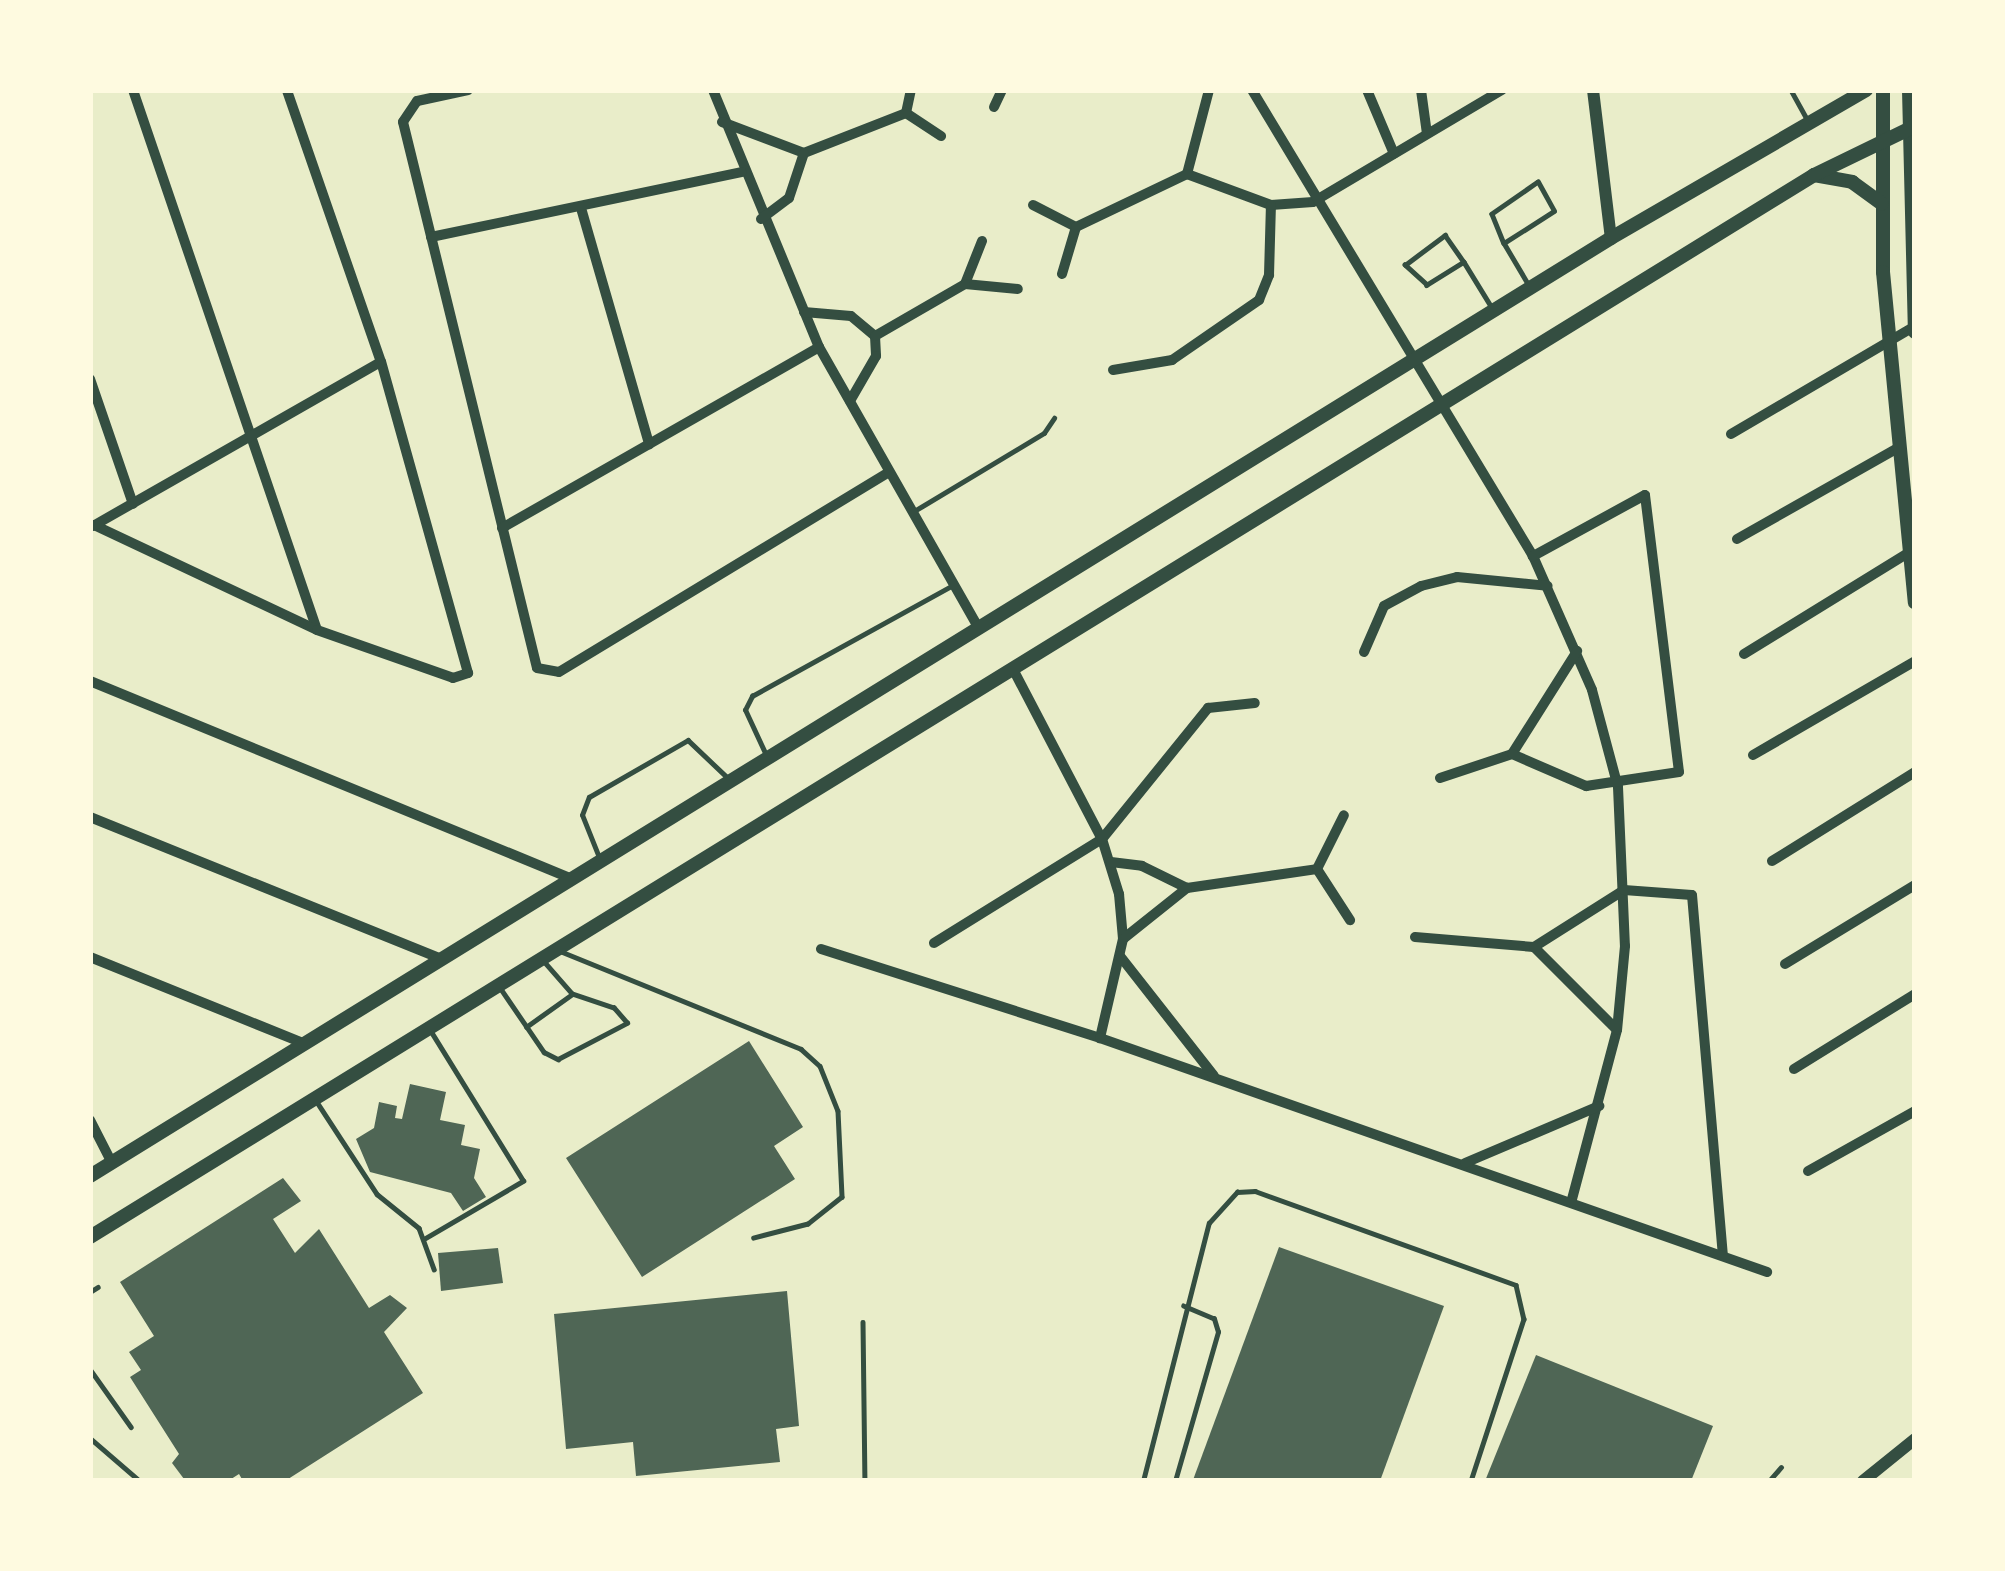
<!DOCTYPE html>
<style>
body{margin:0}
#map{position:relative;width:2005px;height:1571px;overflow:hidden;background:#e9edc9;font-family:"Public Sans",sans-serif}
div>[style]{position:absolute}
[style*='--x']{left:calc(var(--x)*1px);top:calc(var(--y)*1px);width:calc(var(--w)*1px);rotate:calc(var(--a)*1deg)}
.building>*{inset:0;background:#4f6655}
.service>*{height:4.5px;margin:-2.25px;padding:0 2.25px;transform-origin:2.25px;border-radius:2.25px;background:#344e41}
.minor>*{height:10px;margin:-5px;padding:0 5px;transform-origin:5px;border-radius:5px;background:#344e41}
.tertiary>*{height:12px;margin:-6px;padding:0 6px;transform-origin:6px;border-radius:6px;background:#344e41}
.secondary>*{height:14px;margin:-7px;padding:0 7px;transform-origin:7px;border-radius:7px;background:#344e41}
span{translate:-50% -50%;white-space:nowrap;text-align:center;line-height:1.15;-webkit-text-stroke:9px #fefae0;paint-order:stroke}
.frame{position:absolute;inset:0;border:93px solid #fefae0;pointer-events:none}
</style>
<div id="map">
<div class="building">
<div style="clip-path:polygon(749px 1041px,803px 1127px,774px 1146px,795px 1179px,642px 1277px,566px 1158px)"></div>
<div style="clip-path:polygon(410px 1084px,446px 1092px,440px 1120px,465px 1125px,461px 1145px,480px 1149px,474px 1178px,486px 1197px,463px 1211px,451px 1193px,370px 1172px,356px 1139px,374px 1128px,379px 1102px,397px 1106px,395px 1118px,402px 1119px)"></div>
<div style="clip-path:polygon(283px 1178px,301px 1201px,273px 1219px,295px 1253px,319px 1229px,369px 1308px,390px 1295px,407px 1308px,384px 1332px,423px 1393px,285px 1481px,243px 1481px,239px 1474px,228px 1481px,184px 1479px,172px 1463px,179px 1454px,130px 1377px,141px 1370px,129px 1352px,154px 1336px,120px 1282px)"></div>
<div style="clip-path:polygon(1279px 1247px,1444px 1306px,1380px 1481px,1193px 1480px)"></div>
<div style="clip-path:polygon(498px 1248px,503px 1283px,441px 1291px,438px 1253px)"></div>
<div style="clip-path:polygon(787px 1291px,799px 1426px,776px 1429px,780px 1462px,636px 1476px,633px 1442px,566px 1449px,554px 1314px)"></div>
<div style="clip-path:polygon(1536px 1355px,1713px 1426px,1691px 1481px,1485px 1481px)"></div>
</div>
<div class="service">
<div style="--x:1791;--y:90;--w:35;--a:61"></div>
<div style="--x:1504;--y:243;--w:59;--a:-32.6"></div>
<div style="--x:1554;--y:211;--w:33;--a:-119"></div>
<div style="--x:1538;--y:182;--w:56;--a:145.2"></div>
<div style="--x:1492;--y:214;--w:31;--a:68"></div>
<div style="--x:1504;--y:243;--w:51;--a:59.4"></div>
<div style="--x:1464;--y:262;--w:44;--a:148.1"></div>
<div style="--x:1427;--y:285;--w:30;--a:-138"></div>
<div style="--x:1405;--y:265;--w:50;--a:-36.9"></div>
<div style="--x:1445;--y:235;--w:33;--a:55"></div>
<div style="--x:1464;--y:262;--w:52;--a:58.5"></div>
<div style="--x:916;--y:510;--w:149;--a:-31"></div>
<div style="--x:1044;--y:433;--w:18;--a:-56"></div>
<div style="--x:765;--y:753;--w:47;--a:-114.9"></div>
<div style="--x:745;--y:710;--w:16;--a:-63"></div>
<div style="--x:752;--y:696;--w:230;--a:-28.9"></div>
<div style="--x:600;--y:860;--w:48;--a:-111.8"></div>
<div style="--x:582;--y:815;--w:19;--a:-69"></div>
<div style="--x:589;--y:797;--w:114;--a:-29.9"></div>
<div style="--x:688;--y:740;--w:55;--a:43.5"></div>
<div style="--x:560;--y:951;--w:260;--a:22.1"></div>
<div style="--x:801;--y:1049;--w:25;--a:42"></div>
<div style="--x:820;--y:1066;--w:48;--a:68.2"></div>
<div style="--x:838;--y:1111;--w:86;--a:87.3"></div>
<div style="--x:842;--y:1197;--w:43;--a:141.5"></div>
<div style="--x:808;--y:1224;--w:56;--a:165.5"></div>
<div style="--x:499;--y:986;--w:80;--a:55.7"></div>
<div style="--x:544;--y:1052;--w:16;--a:27"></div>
<div style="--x:558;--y:1059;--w:78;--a:-27.6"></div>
<div style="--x:627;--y:1023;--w:20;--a:-131"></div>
<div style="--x:614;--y:1008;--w:44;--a:-161.6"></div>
<div style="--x:572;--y:994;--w:43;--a:-131.2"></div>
<div style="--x:526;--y:1027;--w:55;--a:-35.4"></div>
<div style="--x:317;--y:1102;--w:110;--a:56.9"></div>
<div style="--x:377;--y:1194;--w:54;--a:39"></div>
<div style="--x:419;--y:1228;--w:44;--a:69.9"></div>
<div style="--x:424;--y:1239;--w:115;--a:-30.4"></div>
<div style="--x:523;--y:1181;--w:179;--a:-121.7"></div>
<div style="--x:90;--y:1292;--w:9;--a:-32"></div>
<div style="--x:863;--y:1322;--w:159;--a:89.3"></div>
<div style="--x:90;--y:1369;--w:71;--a:54.7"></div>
<div style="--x:90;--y:1438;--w:66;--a:40.7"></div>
<div style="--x:1143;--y:1481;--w:266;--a:-75.7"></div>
<div style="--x:1209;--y:1223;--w:42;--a:-47.9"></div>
<div style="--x:1237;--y:1192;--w:18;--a:-3"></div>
<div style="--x:1255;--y:1191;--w:277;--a:19.8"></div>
<div style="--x:1516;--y:1285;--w:35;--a:77"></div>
<div style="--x:1524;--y:1319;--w:170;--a:108.1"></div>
<div style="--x:1175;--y:1481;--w:155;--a:-73.9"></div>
<div style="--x:1218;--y:1332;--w:14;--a:-107"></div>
<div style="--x:1214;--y:1319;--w:33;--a:-157"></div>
<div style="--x:1769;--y:1481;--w:18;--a:-49"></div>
</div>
<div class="minor">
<div style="--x:133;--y:90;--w:570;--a:71.18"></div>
<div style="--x:468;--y:90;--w:52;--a:167.8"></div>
<div style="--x:417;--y:101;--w:25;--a:124"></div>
<div style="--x:403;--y:122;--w:562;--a:76.21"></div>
<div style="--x:537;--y:668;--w:22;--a:10"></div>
<div style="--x:559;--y:672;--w:385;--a:-31.2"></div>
<div style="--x:713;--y:90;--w:278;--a:67.6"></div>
<div style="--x:819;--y:347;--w:324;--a:60.4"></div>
<div style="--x:1209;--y:90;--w:87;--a:104.7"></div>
<div style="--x:1187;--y:174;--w:90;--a:20.3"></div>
<div style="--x:1271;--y:205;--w:42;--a:-4.1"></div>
<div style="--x:1313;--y:202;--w:220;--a:-30.7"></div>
<div style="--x:1252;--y:90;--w:544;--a:58.91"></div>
<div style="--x:1533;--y:556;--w:146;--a:66.2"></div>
<div style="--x:1592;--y:690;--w:100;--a:75"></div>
<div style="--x:1618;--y:787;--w:159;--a:87.5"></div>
<div style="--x:1625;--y:946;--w:84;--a:95.4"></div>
<div style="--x:1617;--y:1030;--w:175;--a:104.9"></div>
<div style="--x:1367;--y:90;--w:69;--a:67.1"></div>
<div style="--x:1421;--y:90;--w:44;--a:82.2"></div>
<div style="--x:994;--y:107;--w:19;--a:-65"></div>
<div style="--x:906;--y:113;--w:42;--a:33.3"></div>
<div style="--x:906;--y:113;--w:24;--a:-78"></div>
<div style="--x:722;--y:122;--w:88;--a:20.7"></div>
<div style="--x:804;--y:153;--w:110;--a:-21.4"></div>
<div style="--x:1033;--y:205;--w:48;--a:27.1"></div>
<div style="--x:1076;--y:227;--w:49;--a:106.6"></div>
<div style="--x:581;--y:208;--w:246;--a:73.9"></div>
<div style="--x:761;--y:219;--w:35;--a:-37"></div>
<div style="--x:789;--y:198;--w:47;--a:-71.6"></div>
<div style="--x:1076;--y:227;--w:123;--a:-25.5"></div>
<div style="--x:431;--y:237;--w:317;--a:-11.8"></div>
<div style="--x:982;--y:241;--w:46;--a:111.6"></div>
<div style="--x:965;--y:284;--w:53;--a:5.4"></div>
<div style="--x:804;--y:312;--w:47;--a:4.9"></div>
<div style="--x:851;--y:316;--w:31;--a:40"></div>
<div style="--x:875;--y:336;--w:20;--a:87"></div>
<div style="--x:876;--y:356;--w:52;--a:120"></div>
<div style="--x:875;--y:336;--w:104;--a:-30"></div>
<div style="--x:1113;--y:370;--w:60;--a:-9.6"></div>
<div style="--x:1172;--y:360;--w:106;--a:-34.6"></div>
<div style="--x:1259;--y:300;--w:27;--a:-68"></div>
<div style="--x:1269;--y:275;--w:70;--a:-88.4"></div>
<div style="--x:90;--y:379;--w:132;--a:71"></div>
<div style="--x:1731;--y:434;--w:213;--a:-30.4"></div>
<div style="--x:94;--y:525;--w:246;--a:25.2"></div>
<div style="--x:317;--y:630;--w:144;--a:19.4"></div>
<div style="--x:453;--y:678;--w:16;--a:-18"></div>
<div style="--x:468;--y:673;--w:323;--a:-105.6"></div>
<div style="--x:381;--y:362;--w:288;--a:-109.1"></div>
<div style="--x:93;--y:526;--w:331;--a:-29.7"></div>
<div style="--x:502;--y:528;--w:365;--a:-29.7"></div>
<div style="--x:1737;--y:539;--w:185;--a:-29.5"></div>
<div style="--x:1364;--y:652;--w:50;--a:-66.5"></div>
<div style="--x:1384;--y:606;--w:42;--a:-28.4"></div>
<div style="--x:1421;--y:586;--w:37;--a:-14"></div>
<div style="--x:1457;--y:577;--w:91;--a:5.6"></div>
<div style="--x:1744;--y:654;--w:195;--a:-31.6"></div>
<div style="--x:1014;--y:671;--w:190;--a:62.4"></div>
<div style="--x:1102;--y:839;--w:58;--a:72.8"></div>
<div style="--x:1119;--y:894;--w:45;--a:84.9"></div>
<div style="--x:1123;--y:939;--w:102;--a:103.1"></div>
<div style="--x:90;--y:681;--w:519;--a:22.31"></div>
<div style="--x:1512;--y:754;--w:122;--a:-57.7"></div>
<div style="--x:1753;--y:755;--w:187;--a:-30.1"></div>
<div style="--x:1440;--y:778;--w:76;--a:-18.4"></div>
<div style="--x:1512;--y:754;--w:81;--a:23.4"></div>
<div style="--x:1586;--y:786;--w:94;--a:-8.6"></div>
<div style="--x:1679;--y:772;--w:279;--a:-97"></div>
<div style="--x:1645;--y:495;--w:128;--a:151.4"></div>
<div style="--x:90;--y:817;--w:379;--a:22"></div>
<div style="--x:1772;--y:861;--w:168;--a:-31.9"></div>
<div style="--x:1111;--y:862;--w:31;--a:7"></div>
<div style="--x:1142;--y:866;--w:50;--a:26.1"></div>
<div style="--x:1187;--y:888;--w:131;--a:-8.3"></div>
<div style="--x:1317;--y:869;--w:60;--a:-63.4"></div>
<div style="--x:1317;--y:869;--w:61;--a:57.1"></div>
<div style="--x:1415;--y:937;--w:119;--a:4.8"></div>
<div style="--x:1534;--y:947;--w:107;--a:-32.3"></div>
<div style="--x:1624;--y:890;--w:68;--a:4.2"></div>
<div style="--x:1692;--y:895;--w:360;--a:85.1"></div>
<div style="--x:1123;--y:939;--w:82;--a:-38.6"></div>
<div style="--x:934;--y:943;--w:198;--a:-31.8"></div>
<div style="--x:1102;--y:839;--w:169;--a:-51"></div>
<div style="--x:1208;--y:708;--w:47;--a:-6.1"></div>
<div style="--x:1534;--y:947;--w:117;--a:45"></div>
<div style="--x:821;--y:949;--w:293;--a:17.7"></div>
<div style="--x:1100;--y:1038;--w:707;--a:19.33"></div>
<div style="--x:1120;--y:956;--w:152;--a:51.9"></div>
<div style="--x:90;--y:957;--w:230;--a:22"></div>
<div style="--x:1785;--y:964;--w:152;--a:-31.3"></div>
<div style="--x:1794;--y:1069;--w:142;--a:-31.8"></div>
<div style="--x:90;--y:1120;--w:48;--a:62.9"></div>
<div style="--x:1465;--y:1163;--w:146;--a:-23"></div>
<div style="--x:1808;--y:1171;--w:123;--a:-29.3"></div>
</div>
<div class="tertiary">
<div style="--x:1593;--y:90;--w:149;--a:83.1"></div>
<div style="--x:1863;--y:1481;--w:67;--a:-38.9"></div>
</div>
<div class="secondary">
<div style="--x:1883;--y:90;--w:182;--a:90"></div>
<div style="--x:1883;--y:272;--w:332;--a:84.5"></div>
<div style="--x:1909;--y:90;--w:242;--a:88.6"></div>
<div style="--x:1814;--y:175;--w:39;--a:10"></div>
<div style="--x:1852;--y:182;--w:37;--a:36"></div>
<div style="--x:90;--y:1176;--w:1787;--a:-31.66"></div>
<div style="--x:1611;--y:238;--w:295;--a:-30.1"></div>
<div style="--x:90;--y:1237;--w:2025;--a:-31.63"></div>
<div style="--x:1814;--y:175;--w:112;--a:-25.9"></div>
</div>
<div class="frame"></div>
</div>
